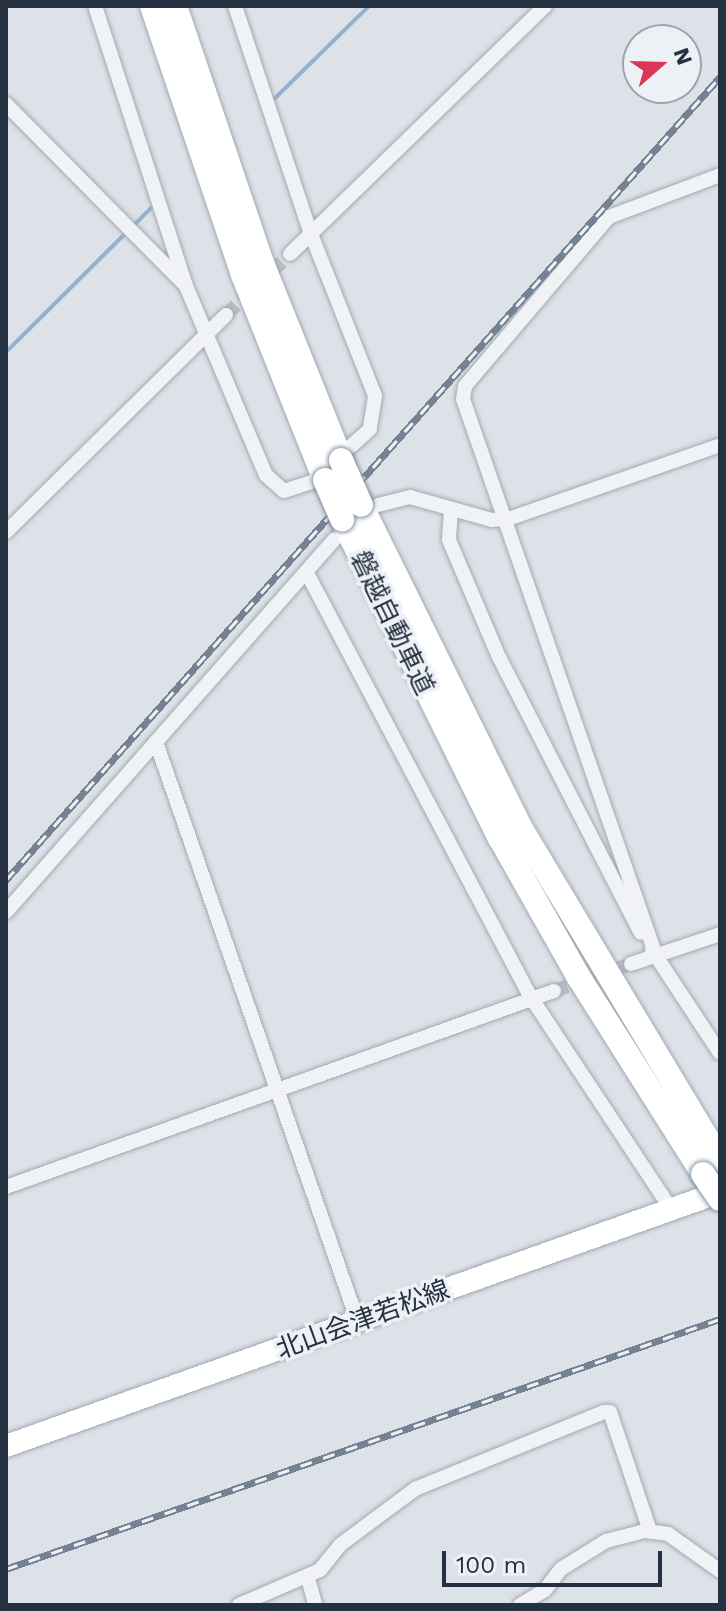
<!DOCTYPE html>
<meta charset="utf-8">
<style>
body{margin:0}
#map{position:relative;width:726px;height:1611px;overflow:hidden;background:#dde2e8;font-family:"Work Sans","Noto Sans JP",sans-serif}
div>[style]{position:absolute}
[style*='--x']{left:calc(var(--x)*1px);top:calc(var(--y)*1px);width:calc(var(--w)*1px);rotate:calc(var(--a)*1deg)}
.stream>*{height:4px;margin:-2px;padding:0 2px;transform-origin:2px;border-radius:2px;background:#95b1cc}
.minor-tunnel>*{height:14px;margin-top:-7px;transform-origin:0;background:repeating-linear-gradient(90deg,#b8bec6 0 14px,transparent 0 21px)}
.roads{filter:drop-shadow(0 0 2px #a2a9b2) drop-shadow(0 0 2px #a2a9b2)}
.minor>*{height:14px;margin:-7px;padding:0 7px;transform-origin:7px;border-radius:7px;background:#f0f2f6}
.primary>*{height:22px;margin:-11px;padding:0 11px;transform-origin:11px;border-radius:11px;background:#fff}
.motorway>*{height:24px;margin:-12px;padding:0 12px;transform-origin:12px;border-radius:12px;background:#fff}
.rail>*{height:7px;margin-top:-3.5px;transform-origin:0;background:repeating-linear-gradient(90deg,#edf1f6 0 12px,#758293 0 24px);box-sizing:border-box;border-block:2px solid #758293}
.bridges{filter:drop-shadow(0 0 2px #8390a0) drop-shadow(0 0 2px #8390a0)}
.motorway-bridge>*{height:24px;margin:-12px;padding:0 12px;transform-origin:12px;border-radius:12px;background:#fff}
span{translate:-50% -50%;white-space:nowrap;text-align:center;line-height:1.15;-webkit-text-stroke:7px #edf1f6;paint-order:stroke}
.street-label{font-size:26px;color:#253040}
.frame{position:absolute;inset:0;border:8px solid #253040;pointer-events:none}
.north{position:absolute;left:622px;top:24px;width:80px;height:80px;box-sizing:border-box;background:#edf1f6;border:2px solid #9da4ad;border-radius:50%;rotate:70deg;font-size:22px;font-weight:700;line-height:32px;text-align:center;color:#253040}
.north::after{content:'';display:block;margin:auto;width:28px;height:36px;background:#d93755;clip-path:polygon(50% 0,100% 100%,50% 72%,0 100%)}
.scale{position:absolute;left:442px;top:1551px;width:220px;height:36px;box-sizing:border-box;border:4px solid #253040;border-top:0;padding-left:10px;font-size:24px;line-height:28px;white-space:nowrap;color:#253040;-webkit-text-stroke:6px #edf1f6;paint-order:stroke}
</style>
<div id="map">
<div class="stream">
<div style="--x:271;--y:102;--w:137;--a:-44.4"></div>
<div style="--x:133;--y:226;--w:25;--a:-45"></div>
<div style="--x:6;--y:352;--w:170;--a:-44.8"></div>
</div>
<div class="minor-tunnel">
<div style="--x:226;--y:315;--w:88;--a:-43.6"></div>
<div style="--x:554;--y:991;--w:82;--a:-19.3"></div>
</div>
<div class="roads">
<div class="minor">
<div style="--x:95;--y:6;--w:294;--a:72"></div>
<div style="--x:186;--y:286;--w:205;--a:67.1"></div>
<div style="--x:266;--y:475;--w:24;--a:42"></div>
<div style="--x:284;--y:491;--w:28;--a:-18"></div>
<div style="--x:235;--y:6;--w:240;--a:71.6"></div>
<div style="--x:311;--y:234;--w:174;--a:68.4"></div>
<div style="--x:375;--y:396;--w:33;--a:99"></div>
<div style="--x:370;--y:429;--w:25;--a:138"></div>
<div style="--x:6;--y:104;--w:252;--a:45.3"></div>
<div style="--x:290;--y:254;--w:356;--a:-44.2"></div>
<div style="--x:378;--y:505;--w:33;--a:-14"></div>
<div style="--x:410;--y:497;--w:85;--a:15.7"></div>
<div style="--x:492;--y:520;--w:16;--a:-4"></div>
<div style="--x:508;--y:519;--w:225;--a:-19.2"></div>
<div style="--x:451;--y:510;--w:30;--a:94"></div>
<div style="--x:449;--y:540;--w:127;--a:66.9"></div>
<div style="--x:499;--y:657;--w:310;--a:62.8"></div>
<div style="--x:6;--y:532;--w:309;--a:-44.6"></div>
<div style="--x:307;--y:573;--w:482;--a:62.2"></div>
<div style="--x:532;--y:999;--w:252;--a:56.5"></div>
<div style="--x:156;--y:742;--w:614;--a:70.8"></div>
<div style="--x:6;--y:912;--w:497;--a:-48.6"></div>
<div style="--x:652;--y:950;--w:123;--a:56.6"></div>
<div style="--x:656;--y:956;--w:589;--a:-109.11"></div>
<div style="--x:463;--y:399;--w:13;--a:-81"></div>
<div style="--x:465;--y:386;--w:222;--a:-49.6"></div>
<div style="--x:609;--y:217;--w:119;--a:-20.7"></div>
<div style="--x:631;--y:964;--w:94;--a:-18.6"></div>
<div style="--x:6;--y:1187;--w:582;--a:-19.68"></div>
<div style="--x:308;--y:1578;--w:28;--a:75"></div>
<div style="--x:239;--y:1605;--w:88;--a:-23.4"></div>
<div style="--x:320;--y:1570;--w:32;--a:-51"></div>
<div style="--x:340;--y:1545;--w:94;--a:-36.7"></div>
<div style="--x:415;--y:1489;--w:204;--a:-22.2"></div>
<div style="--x:604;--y:1412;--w:6;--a:0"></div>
<div style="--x:610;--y:1412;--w:126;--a:71.4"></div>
<div style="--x:520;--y:1605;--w:29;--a:-31"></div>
<div style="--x:545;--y:1590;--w:26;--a:-53"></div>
<div style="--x:561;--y:1569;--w:53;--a:-31.9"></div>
<div style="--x:606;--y:1541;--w:40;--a:-14.4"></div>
<div style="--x:645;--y:1531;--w:23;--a:7"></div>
<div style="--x:668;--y:1534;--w:64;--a:35.4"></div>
</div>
<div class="primary">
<div style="--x:6;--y:1446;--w:758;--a:-19.58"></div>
</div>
<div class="motorway">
<div style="--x:152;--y:6;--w:284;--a:71.3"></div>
<div style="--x:243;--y:275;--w:221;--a:68.2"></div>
<div style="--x:175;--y:6;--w:271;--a:71.3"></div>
<div style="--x:262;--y:263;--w:212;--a:68.1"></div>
<div style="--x:361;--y:505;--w:359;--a:63.7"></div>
<div style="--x:520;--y:827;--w:388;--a:59"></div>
<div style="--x:342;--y:519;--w:356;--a:63.7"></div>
<div style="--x:500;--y:838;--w:159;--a:60.5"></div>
<div style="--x:578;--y:976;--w:234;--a:57.7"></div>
</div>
</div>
<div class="rail">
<div style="--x:6;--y:880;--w:1075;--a:-48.36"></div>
<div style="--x:6;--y:1569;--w:757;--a:-19.3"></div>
</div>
<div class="bridges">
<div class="motorway-bridge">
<div style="--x:341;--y:460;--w:49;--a:66"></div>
<div style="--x:325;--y:480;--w:43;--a:66.4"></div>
<div style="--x:703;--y:1174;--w:30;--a:56"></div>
</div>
</div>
<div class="street-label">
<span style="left:392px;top:623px;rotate:64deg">磐越自動車道</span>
<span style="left:363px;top:1320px;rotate:-20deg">北山会津若松線</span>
</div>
<div class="frame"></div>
<div class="north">N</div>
<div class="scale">100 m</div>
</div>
